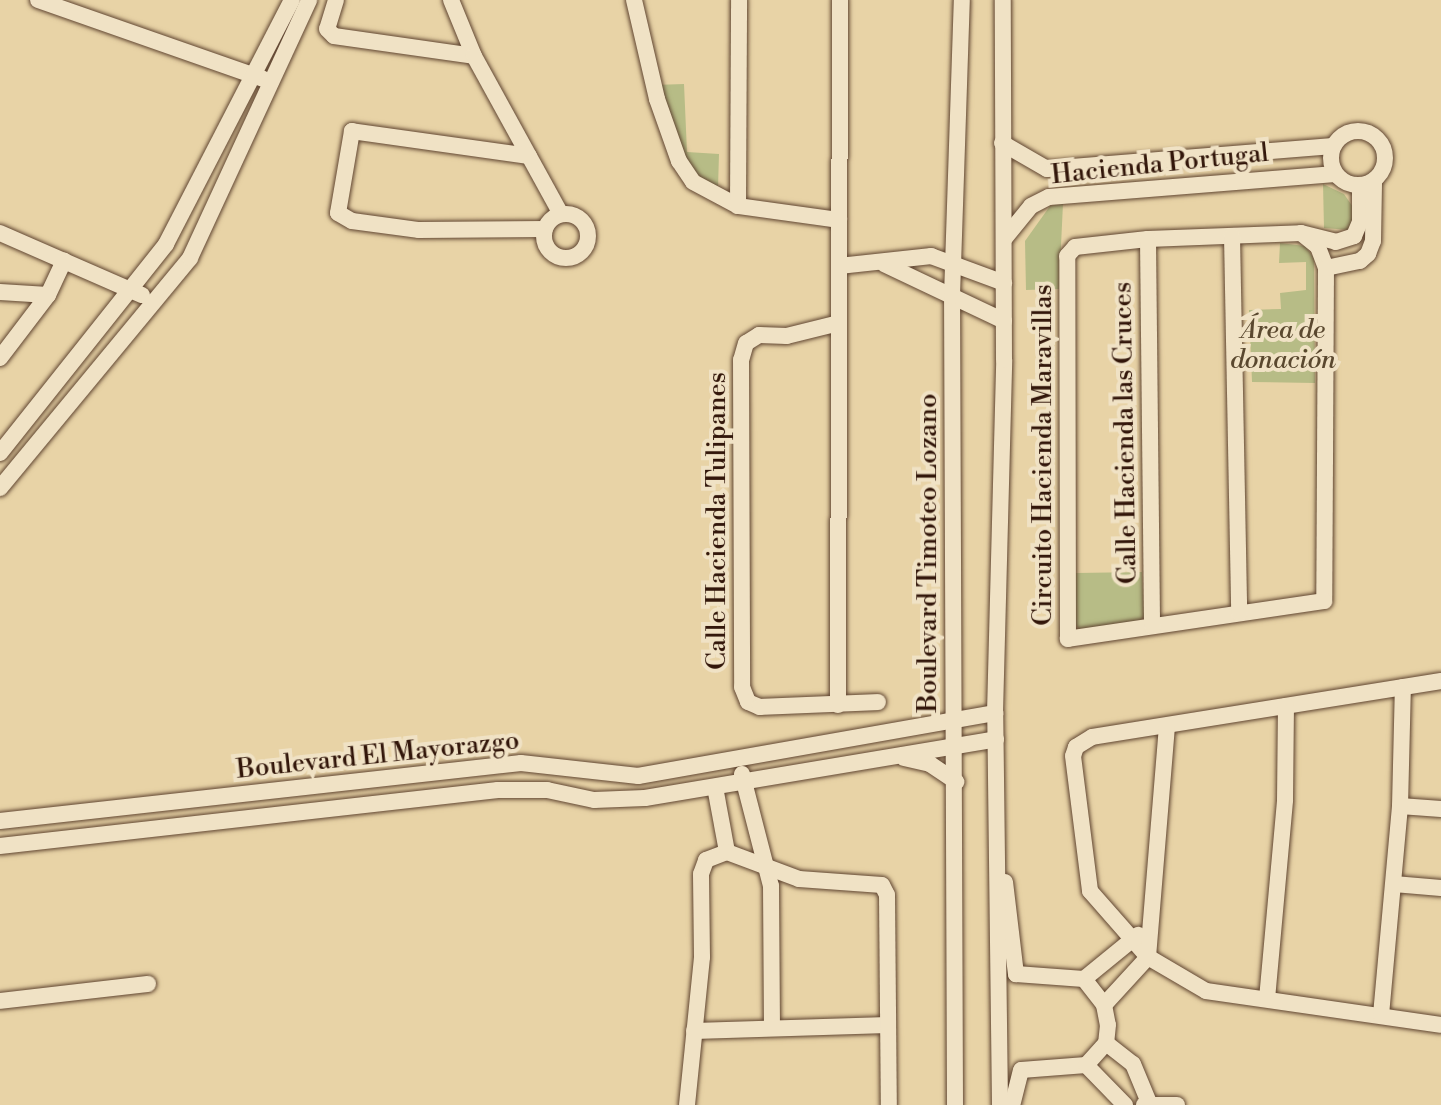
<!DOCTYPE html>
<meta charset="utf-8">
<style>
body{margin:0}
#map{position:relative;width:1441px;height:1105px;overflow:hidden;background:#e8d3a6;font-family:"Libre Bodoni",serif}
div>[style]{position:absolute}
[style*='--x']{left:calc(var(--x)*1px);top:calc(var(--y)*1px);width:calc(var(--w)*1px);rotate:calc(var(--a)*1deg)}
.green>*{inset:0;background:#b7bc86}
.roads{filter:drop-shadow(0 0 2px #604531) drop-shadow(0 0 2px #604531)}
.minor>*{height:16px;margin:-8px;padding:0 8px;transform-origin:8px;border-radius:8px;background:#f0e2c5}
.minor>.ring{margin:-8px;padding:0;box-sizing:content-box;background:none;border:16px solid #f0e2c5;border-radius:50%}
span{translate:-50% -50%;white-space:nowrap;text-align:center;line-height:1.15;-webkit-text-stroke:8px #f0e2c5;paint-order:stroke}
.street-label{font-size:26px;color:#32160a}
.park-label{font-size:26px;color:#5a482f;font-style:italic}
</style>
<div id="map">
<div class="green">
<div style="clip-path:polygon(684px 84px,687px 152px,719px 154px,718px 188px,694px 180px,654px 85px)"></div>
<div style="clip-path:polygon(1323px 184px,1344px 194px,1355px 210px,1349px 230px,1324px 228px)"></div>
<div style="clip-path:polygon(1063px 203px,1059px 289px,1026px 290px,1025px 241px,1050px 206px)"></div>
<div style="clip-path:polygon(1280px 243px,1305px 246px,1314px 258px,1315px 383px,1252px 382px,1249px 310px,1281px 309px,1280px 293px,1306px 290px,1306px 262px,1279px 263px)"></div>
<div style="clip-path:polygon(1142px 572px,1144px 618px,1133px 626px,1080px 630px,1074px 623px,1076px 573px)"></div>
</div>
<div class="roads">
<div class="minor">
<div style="--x:38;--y:0;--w:238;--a:19.3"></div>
<div style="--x:336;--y:0;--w:30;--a:107"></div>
<div style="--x:327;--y:29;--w:10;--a:45"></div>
<div style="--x:334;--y:36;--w:141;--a:8.1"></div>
<div style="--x:451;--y:0;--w:61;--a:67.7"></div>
<div style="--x:474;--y:56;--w:180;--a:61.2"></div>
<div style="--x:634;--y:0;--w:102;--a:76.9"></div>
<div style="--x:657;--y:99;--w:66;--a:70.5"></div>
<div style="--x:679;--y:161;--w:25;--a:56"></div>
<div style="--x:693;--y:182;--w:51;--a:28.1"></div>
<div style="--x:738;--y:206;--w:102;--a:7.9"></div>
<div class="ring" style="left:1331px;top:131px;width:38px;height:38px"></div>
<div style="--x:1002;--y:143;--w:52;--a:30"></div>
<div style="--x:1047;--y:169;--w:287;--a:-4.6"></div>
<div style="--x:529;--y:156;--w:179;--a:-172"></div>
<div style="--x:352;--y:131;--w:83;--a:99.7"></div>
<div style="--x:338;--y:213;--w:16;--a:30"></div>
<div style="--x:352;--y:221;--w:68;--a:7.7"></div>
<div style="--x:419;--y:230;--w:126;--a:-0.5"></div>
<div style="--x:738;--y:206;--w:206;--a:-89.7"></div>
<div class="ring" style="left:544px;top:214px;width:28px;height:28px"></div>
<div style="--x:0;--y:233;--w:155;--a:23.6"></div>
<div style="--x:1301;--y:233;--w:22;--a:39"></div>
<div style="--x:1318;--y:247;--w:22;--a:69"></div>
<div style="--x:1326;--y:268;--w:333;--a:90.3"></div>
<div style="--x:1324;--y:601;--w:259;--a:171.6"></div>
<div style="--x:1068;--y:639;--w:383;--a:-90.1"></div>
<div style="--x:1067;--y:256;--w:12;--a:-48"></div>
<div style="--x:1075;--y:247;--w:73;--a:-6.3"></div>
<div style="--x:1148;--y:239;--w:153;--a:-2.2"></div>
<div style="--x:1301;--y:233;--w:36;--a:14"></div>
<div style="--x:1336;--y:242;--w:19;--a:-18"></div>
<div style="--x:1354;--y:236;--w:15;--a:-67"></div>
<div style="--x:1360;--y:222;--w:36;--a:-90"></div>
<div style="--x:1232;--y:236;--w:377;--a:88.9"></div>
<div style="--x:1005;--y:238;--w:41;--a:-50.9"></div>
<div style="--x:1031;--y:206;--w:20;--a:-27"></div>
<div style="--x:1049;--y:197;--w:287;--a:-4.6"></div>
<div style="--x:1148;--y:239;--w:387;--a:89.4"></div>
<div style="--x:884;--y:264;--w:133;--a:25.4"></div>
<div style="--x:839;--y:266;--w:93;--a:-6.2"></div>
<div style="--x:931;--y:256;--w:78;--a:20.3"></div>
<div style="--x:1326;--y:268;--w:35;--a:-12"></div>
<div style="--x:1360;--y:261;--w:11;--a:-41"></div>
<div style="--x:1368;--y:254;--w:14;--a:-69"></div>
<div style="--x:1373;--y:241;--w:59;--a:-89"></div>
<div style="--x:0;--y:292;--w:48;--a:3.6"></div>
<div style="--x:839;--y:323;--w:54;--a:166"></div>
<div style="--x:787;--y:336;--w:28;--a:-178"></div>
<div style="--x:759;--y:335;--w:15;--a:148"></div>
<div style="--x:746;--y:343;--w:18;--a:106"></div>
<div style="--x:741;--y:360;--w:327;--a:89.8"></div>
<div style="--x:742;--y:687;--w:16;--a:68"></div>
<div style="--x:748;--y:702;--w:13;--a:23"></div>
<div style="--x:760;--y:707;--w:118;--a:-2.4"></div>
<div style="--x:0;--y:358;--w:79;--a:-52.7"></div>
<div style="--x:48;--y:295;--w:38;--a:-65"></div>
<div style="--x:0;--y:453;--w:267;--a:-51.5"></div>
<div style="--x:166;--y:244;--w:275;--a:-62.7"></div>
<div style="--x:0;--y:488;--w:298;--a:-50.4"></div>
<div style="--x:190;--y:258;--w:284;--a:-65.2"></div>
<div style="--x:1441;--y:681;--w:353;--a:170.9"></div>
<div style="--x:1092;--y:737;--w:19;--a:148"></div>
<div style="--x:1076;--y:747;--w:9;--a:108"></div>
<div style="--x:1073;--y:756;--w:136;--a:82.8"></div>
<div style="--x:1090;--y:891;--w:88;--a:48.7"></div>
<div style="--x:1148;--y:957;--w:67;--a:30.4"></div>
<div style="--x:1206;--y:991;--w:237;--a:8.2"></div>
<div style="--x:838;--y:705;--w:705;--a:-89.84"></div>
<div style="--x:904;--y:758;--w:27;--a:13"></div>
<div style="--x:930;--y:764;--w:32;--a:34"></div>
<div style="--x:742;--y:774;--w:116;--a:75.5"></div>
<div style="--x:771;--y:886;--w:142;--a:89.6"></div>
<div style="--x:715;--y:787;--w:66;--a:79.5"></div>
<div style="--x:1400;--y:806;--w:41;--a:4.2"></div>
<div style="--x:0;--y:821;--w:524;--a:-6.35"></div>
<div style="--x:521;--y:763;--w:118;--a:6.3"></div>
<div style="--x:638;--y:776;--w:363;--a:-10"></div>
<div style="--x:0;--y:846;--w:501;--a:-6.42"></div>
<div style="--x:498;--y:790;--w:49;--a:0"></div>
<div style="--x:547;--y:790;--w:48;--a:12"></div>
<div style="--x:594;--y:800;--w:51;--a:-2.2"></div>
<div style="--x:645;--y:798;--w:356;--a:-9.5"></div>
<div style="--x:1005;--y:882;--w:93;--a:83.2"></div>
<div style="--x:1016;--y:974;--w:68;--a:4.2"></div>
<div style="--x:1084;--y:979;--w:33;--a:52"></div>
<div style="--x:1104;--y:1005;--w:20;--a:79"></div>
<div style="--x:1108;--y:1025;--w:18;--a:96"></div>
<div style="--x:1106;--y:1043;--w:30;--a:132"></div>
<div style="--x:1086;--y:1065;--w:65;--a:175.6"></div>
<div style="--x:1021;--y:1070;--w:36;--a:104"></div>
<div style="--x:1394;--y:884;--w:47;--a:4.9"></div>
<div style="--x:1084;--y:979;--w:70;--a:-39.2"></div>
<div style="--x:1267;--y:999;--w:200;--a:-84.8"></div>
<div style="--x:1285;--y:800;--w:94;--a:-89.4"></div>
<div style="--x:0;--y:1001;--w:149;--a:-6.6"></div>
<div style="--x:1104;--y:1005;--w:65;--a:-47.5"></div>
<div style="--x:1148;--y:957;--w:232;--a:-85.3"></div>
<div style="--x:1381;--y:1015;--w:210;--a:-84.8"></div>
<div style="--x:1400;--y:806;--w:119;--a:-88.6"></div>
<div style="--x:694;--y:1031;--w:194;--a:-1.8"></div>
<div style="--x:1106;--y:1043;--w:34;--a:38"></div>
<div style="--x:1133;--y:1064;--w:44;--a:67.5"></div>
<div style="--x:1086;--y:1065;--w:56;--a:45.7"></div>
<div style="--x:687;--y:1105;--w:149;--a:-84.2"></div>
<div style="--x:702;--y:957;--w:83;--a:-90.7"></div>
<div style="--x:701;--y:874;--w:15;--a:-70"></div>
<div style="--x:706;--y:860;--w:22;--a:-21"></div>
<div style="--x:727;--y:852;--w:77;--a:20.6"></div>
<div style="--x:799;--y:879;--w:83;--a:4.1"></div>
<div style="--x:882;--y:885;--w:11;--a:63"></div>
<div style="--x:887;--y:895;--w:210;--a:89.5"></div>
<div style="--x:955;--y:1105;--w:809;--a:-90.21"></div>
<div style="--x:952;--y:296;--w:296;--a:-88.1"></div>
<div style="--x:1000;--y:1105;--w:392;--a:-90.7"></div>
<div style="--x:995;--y:713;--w:353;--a:-88.5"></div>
<div style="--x:1004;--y:360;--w:360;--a:-90.2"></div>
<div style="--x:1144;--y:1105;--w:33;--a:0"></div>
</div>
</div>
<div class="street-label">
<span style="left:1160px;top:165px;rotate:-6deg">Hacienda Portugal</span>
<span style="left:1126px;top:433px;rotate:-91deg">Calle Hacienda las Cruces</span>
<span style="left:1044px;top:455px;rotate:-90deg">Circuito Hacienda Maravillas</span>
<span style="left:718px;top:521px;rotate:-90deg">Calle Hacienda Tulipanes</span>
<span style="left:929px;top:553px;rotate:-90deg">Boulevard Timoteo Lozano</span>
<span style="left:378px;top:756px;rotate:-6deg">Boulevard El Mayorazgo</span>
</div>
<div class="park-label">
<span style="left:1283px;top:346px">Área de<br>donación</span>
</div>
</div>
